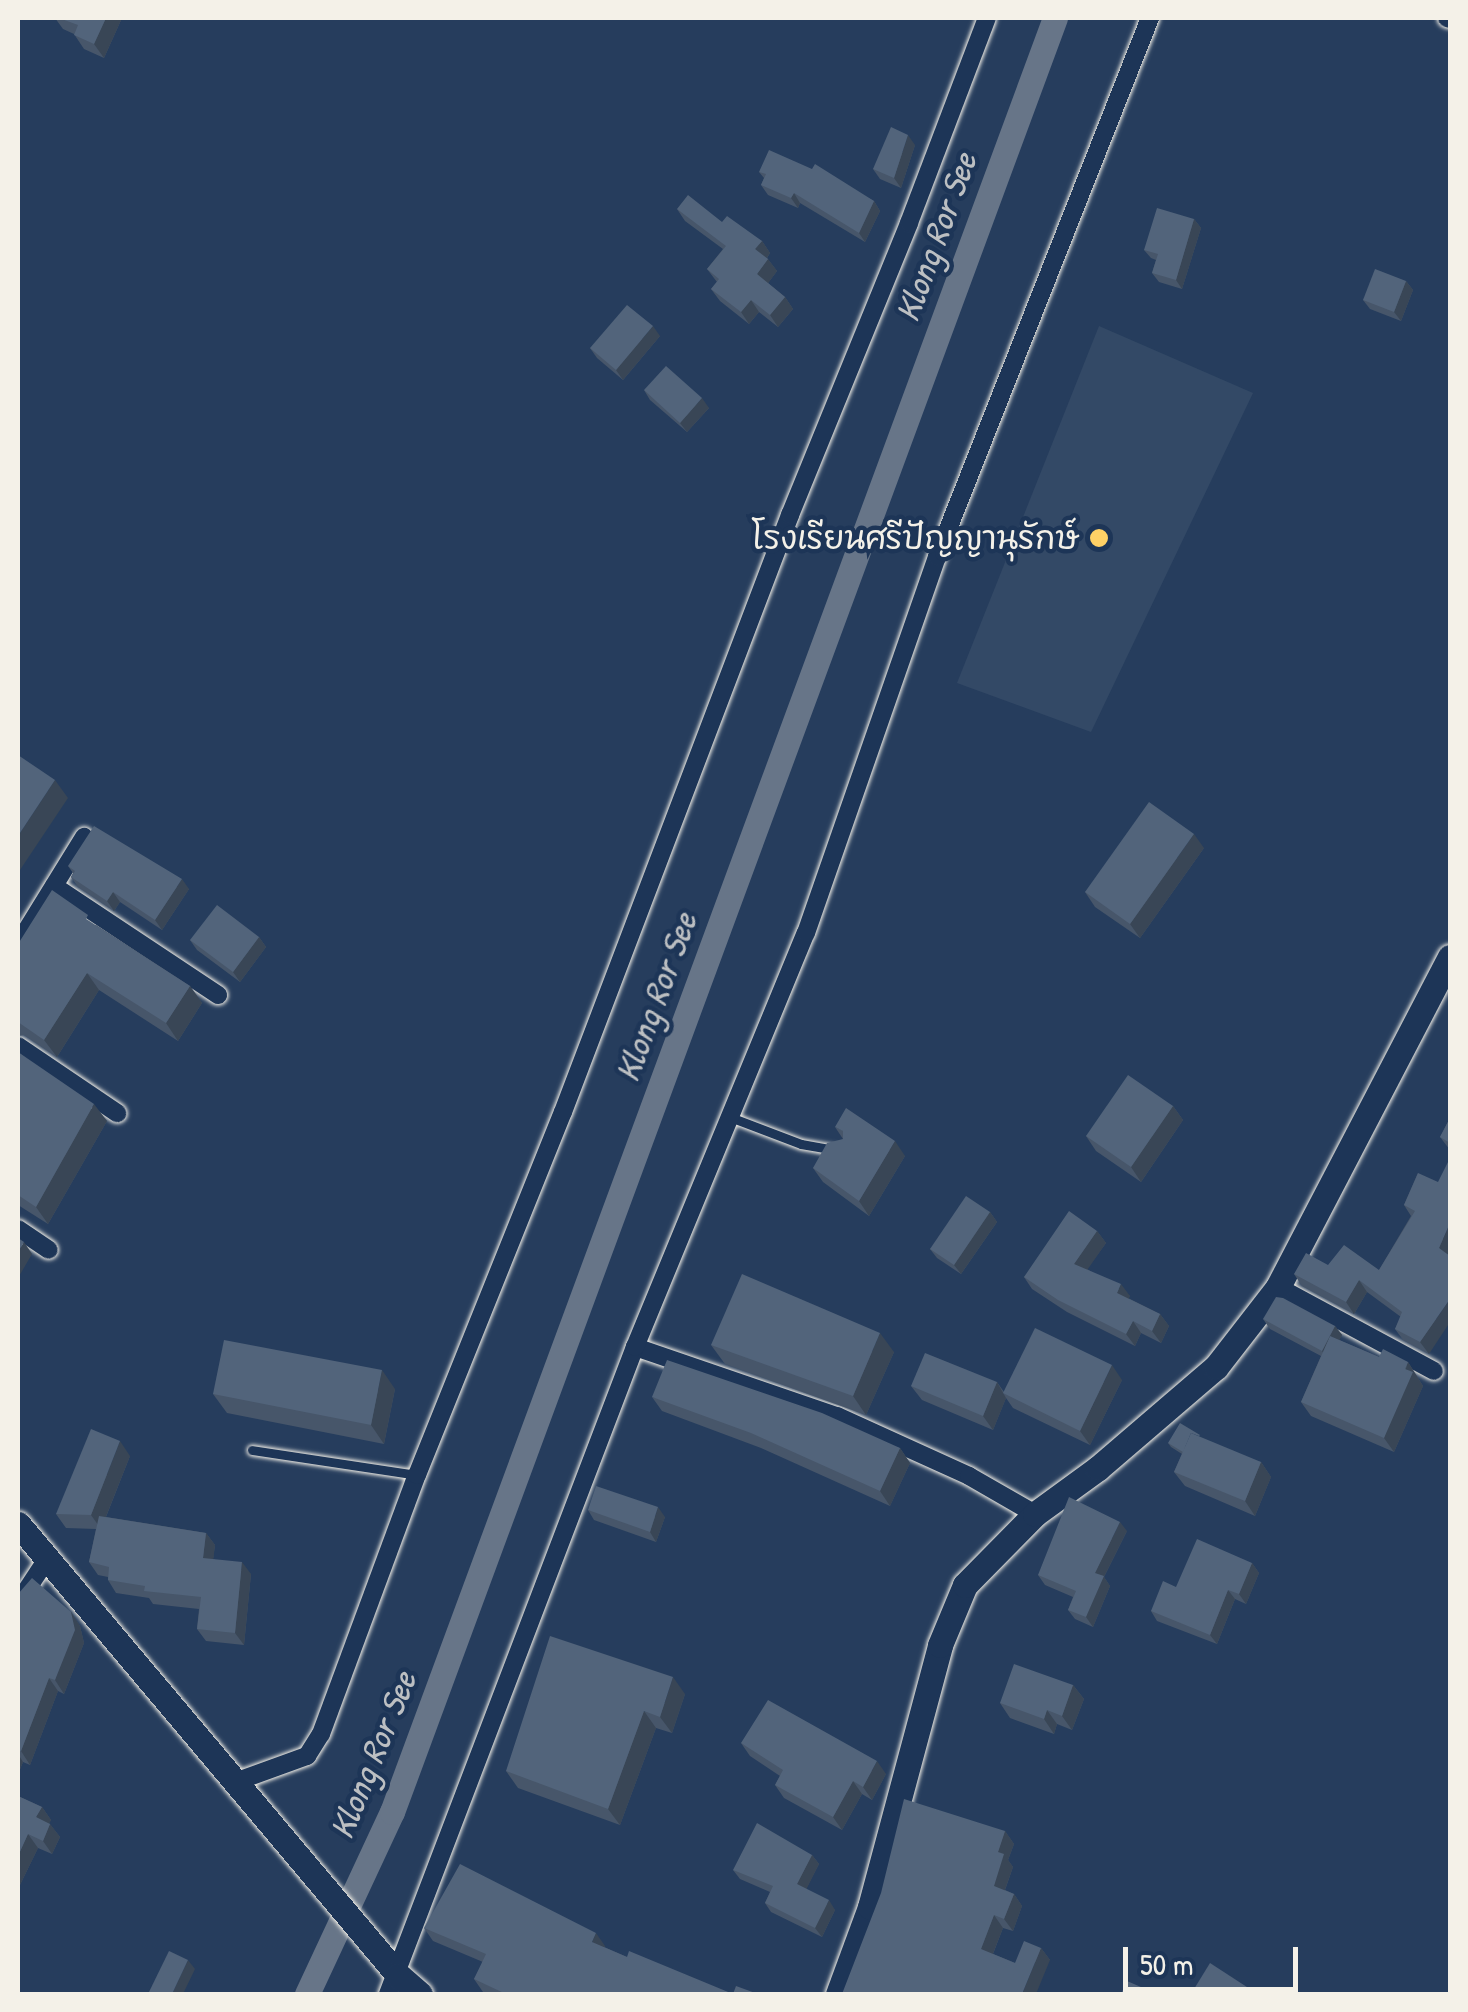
<!DOCTYPE html>
<meta charset="utf-8">
<style>
body{margin:0}
#map{position:relative;width:1468px;height:2012px;overflow:hidden;background:#263d5d;font-family:"Patrick Hand","Playpen Sans Thai",sans-serif}
div>[style]{position:absolute}
[style*='--x']{left:calc(var(--x)*1px);top:calc(var(--y)*1px);width:calc(var(--w)*1px);rotate:calc(var(--a)*1deg)}
.built>*{inset:0;background:#334966}
.canal>*{height:25px;margin:-12.5px;padding:0 12.5px;transform-origin:12.5px;border-radius:12.5px;background:#677588}
.roads{filter:drop-shadow(0 0 2px #f4f1e8) drop-shadow(0 0 2px #f4f1e8)}
.lane>*{height:9px;margin:-4.5px;padding:0 4.5px;transform-origin:4.5px;border-radius:4.5px;background:#1d3557}
.street>*{height:18px;margin:-9px;padding:0 9px;transform-origin:9px;border-radius:9px;background:#1d3557}
.secondary>*{height:25px;margin:-12.5px;padding:0 12.5px;transform-origin:12.5px;border-radius:12.5px;background:#1d3557}
.wall>*{inset:0;background:#47566a}
.shaded-wall>*{inset:0;background:#394656}
.building>*{inset:0;background:#52647b}
.dots>*{width:28px;height:28px;translate:-50% -50%;box-sizing:border-box;border:5px solid #1d3557;border-radius:50%}
span{translate:-50% -50%;white-space:nowrap;text-align:center;line-height:1.15;-webkit-text-stroke:9px #1d3557;paint-order:stroke}
.poi-label{font-size:32px;color:#f4f1e8}
.right{translate:-100% -50%;text-align:right}
.water-label{font-size:35px;color:#bcbfc2;font-style:italic}
.frame{position:absolute;inset:0;border:20px solid #f4f1e8;pointer-events:none}
.scale{position:absolute;left:1123px;top:1947px;width:175px;height:45px;box-sizing:border-box;border:5px solid #f4f1e8;border-top:0;padding-left:12px;font-size:30px;line-height:35px;white-space:nowrap;color:#f4f1e8;-webkit-text-stroke:8px #1d3557;paint-order:stroke}
</style>
<div id="map">
<div class="built">
<div style="clip-path:polygon(1099px 326px,1253px 393px,1091px 732px,957px 683px)"></div>
</div>
<div class="canal">
<div style="--x:307;--y:1994;--w:201;--a:-65"></div>
<div style="--x:392;--y:1812;--w:1913;--a:-69.72"></div>
</div>
<div class="roads">
<div class="lane">
<div style="--x:730;--y:1117;--w:76;--a:20.8"></div>
<div style="--x:801;--y:1144;--w:34;--a:10"></div>
<div style="--x:252;--y:1450;--w:167;--a:8.6"></div>
</div>
<div class="street">
<div style="--x:1447;--y:18;--w:3;--a:18"></div>
<div style="--x:54;--y:886;--w:197;--a:33.6"></div>
<div style="--x:18;--y:944;--w:126;--a:-58.3"></div>
<div style="--x:18;--y:1046;--w:120;--a:34.1"></div>
<div style="--x:18;--y:1229;--w:37;--a:34"></div>
<div style="--x:1278;--y:1287;--w:177;--a:28.3"></div>
<div style="--x:635;--y:1347;--w:213;--a:18.9"></div>
<div style="--x:837;--y:1416;--w:145;--a:24.4"></div>
<div style="--x:969;--y:1476;--w:76;--a:29.9"></div>
<div style="--x:18;--y:1603;--w:53;--a:-56.6"></div>
<div style="--x:235;--y:1782;--w:77;--a:-19.9"></div>
<div style="--x:307;--y:1756;--w:26;--a:-58"></div>
<div style="--x:321;--y:1734;--w:276;--a:-69.7"></div>
<div style="--x:417;--y:1475;--w:391;--a:-68.1"></div>
<div style="--x:563;--y:1112;--w:639;--a:-69.18"></div>
<div style="--x:790;--y:515;--w:315;--a:-67.8"></div>
<div style="--x:909;--y:223;--w:219;--a:-69.2"></div>
<div style="--x:388;--y:1994;--w:693;--a:-69.11"></div>
<div style="--x:635;--y:1347;--w:448;--a:-67.6"></div>
<div style="--x:806;--y:933;--w:398;--a:-70.8"></div>
<div style="--x:937;--y:557;--w:580;--a:-68.44"></div>
</div>
<div class="secondary">
<div style="--x:18;--y:1524;--w:590;--a:49.88"></div>
<div style="--x:398;--y:1975;--w:29;--a:41"></div>
<div style="--x:838;--y:1994;--w:93;--a:-69.8"></div>
<div style="--x:870;--y:1907;--w:271;--a:-75"></div>
<div style="--x:940;--y:1645;--w:65;--a:-67.4"></div>
<div style="--x:965;--y:1585;--w:100;--a:-45.4"></div>
<div style="--x:1035;--y:1514;--w:78;--a:-36.1"></div>
<div style="--x:1098;--y:1468;--w:155;--a:-40.6"></div>
<div style="--x:1216;--y:1367;--w:101;--a:-52.2"></div>
<div style="--x:1278;--y:1287;--w:372;--a:-62.5"></div>
</div>
</div>
<div class="wall">
<div style="clip-path:polygon(55px 18px,122px 18px,104px 58px,84px 49px,74px 34px,63px 29px)"></div>
<div style="clip-path:polygon(915px 145px,901px 188px,880px 179px,873px 169px)"></div>
<div style="clip-path:polygon(812px 169px,874px 201px,880px 211px,865px 242px,800px 203px,798px 208px,768px 195px,761px 185px,764px 178px,759px 172px)"></div>
<div style="clip-path:polygon(677px 209px,722px 222px,762px 241px,770px 253px,767px 258px,777px 271px,768px 283px,785px 297px,793px 309px,778px 327px,759px 312px,749px 324px,720px 301px,711px 289px,717px 282px,707px 269px,723px 249px,685px 221px)"></div>
<div style="clip-path:polygon(1194px 219px,1201px 228px,1182px 289px,1159px 282px,1152px 273px,1156px 260px,1151px 258px,1144px 250px)"></div>
<div style="clip-path:polygon(1406px 281px,1413px 290px,1401px 321px,1370px 309px,1363px 300px)"></div>
<div style="clip-path:polygon(660px 336px,623px 380px,597px 358px,590px 348px)"></div>
<div style="clip-path:polygon(644px 390px,709px 408px,687px 432px,650px 400px)"></div>
<div style="clip-path:polygon(1204px 848px,1140px 938px,1095px 907px,1085px 892px)"></div>
<div style="clip-path:polygon(68px 866px,189px 889px,162px 930px,120px 902px,114px 911px,78px 887px,71px 877px,73px 873px)"></div>
<div style="clip-path:polygon(96px 925px,190px 986px,202px 1003px,178px 1041px,99px 990px,57px 1057px,24px 1035px,18px 1036px,18px 944px)"></div>
<div style="clip-path:polygon(259px 937px,266px 947px,240px 982px,197px 950px,190px 940px)"></div>
<div style="clip-path:polygon(18px 1052px,107px 1121px,48px 1224px,18px 1205px)"></div>
<div style="clip-path:polygon(1173px 1106px,1183px 1120px,1141px 1182px,1096px 1151px,1086px 1136px)"></div>
<div style="clip-path:polygon(1450px 1118px,1450px 1150px,1440px 1137px)"></div>
<div style="clip-path:polygon(835px 1127px,905px 1156px,869px 1216px,823px 1182px,813px 1168px,843px 1139px)"></div>
<div style="clip-path:polygon(1418px 1173px,1449px 1255px,1429px 1354px,1403px 1340px,1395px 1329px,1401px 1317px,1367px 1292px,1354px 1314px,1302px 1286px,1294px 1274px,1328px 1265px,1379px 1270px,1411px 1216px,1404px 1205px)"></div>
<div style="clip-path:polygon(990px 1212px,997px 1222px,961px 1274px,937px 1258px,930px 1249px)"></div>
<div style="clip-path:polygon(1097px 1231px,1106px 1243px,1087px 1269px,1130px 1296px,1128px 1298px,1160px 1314px,1169px 1326px,1161px 1343px,1141px 1333px,1135px 1346px,1067px 1312px,1032px 1289px,1024px 1277px)"></div>
<div style="clip-path:polygon(1263px 1319px,1335px 1326px,1342px 1335px,1339px 1340px,1379px 1357px,1408px 1362px,1423px 1386px,1394px 1452px,1311px 1416px,1301px 1402px,1321px 1356px,1270px 1329px)"></div>
<div style="clip-path:polygon(711px 1345px,894px 1352px,866px 1415px,725px 1364px)"></div>
<div style="clip-path:polygon(1122px 1380px,1090px 1445px,1013px 1408px,1006px 1398px,993px 1430px,922px 1400px,911px 1386px,997px 1382px,1004px 1392px)"></div>
<div style="clip-path:polygon(395px 1389px,384px 1444px,227px 1413px,213px 1394px)"></div>
<div style="clip-path:polygon(652px 1397px,900px 1448px,910px 1463px,890px 1506px,761px 1448px,662px 1411px)"></div>
<div style="clip-path:polygon(1168px 1443px,1261px 1462px,1271px 1477px,1255px 1516px,1185px 1486px,1174px 1472px,1182px 1454px,1171px 1447px)"></div>
<div style="clip-path:polygon(130px 1456px,106px 1517px,206px 1533px,215px 1545px,213px 1559px,251px 1574px,244px 1645px,206px 1641px,197px 1629px,199px 1609px,153px 1604px,149px 1598px,116px 1593px,108px 1580px,108px 1577px,98px 1575px,89px 1562px,96px 1529px,66px 1528px,56px 1514px)"></div>
<div style="clip-path:polygon(588px 1510px,665px 1517px,656px 1542px,594px 1520px)"></div>
<div style="clip-path:polygon(1127px 1531px,1104px 1577px,1110px 1586px,1093px 1627px,1075px 1619px,1068px 1610px,1073px 1597px,1045px 1585px,1038px 1575px)"></div>
<div style="clip-path:polygon(1252px 1563px,1259px 1573px,1246px 1604px,1235px 1599px,1217px 1644px,1157px 1621px,1151px 1611px,1176px 1587px)"></div>
<div style="clip-path:polygon(18px 1594px,71px 1612px,80px 1626px,84px 1643px,64px 1694px,58px 1691px,30px 1765px,23px 1762px,18px 1774px)"></div>
<div style="clip-path:polygon(1073px 1685px,1084px 1699px,1072px 1730px,1057px 1724px,1054px 1734px,1010px 1718px,1000px 1703px)"></div>
<div style="clip-path:polygon(685px 1694px,672px 1733px,656px 1728px,620px 1825px,518px 1788px,506px 1771px)"></div>
<div style="clip-path:polygon(741px 1743px,886px 1774px,872px 1800px,862px 1794px,842px 1830px,784px 1798px,775px 1785px,780px 1776px,750px 1756px)"></div>
<div style="clip-path:polygon(18px 1796px,42px 1807px,51px 1820px,49px 1823px,60px 1837px,52px 1854px,38px 1848px,18px 1889px)"></div>
<div style="clip-path:polygon(1005px 1831px,1014px 1844px,1008px 1860px,1013px 1867px,1005px 1890px,1014px 1894px,1022px 1906px,1013px 1931px,1003px 1928px,993px 1954px,1015px 1963px,1041px 1948px,1050px 1960px,842px 1994px)"></div>
<div style="clip-path:polygon(812px 1855px,819px 1864px,806px 1889px,835px 1910px,822px 1937px,771px 1912px,765px 1903px,770px 1892px,740px 1879px,733px 1870px)"></div>
<div style="clip-path:polygon(424px 1928px,605px 1946px,604px 1947px,627px 1957px,733px 1994px,758px 1994px,489px 1994px,483px 1992px,474px 1979px,483px 1962px,433px 1941px)"></div>
</div>
<div class="shaded-wall">
<div style="clip-path:polygon(106px 18px,122px 18px,104px 58px,94px 44px)"></div>
<div style="clip-path:polygon(908px 135px,915px 145px,901px 188px,894px 178px)"></div>
<div style="clip-path:polygon(794px 193px,800px 203px,798px 208px,791px 198px)"></div>
<div style="clip-path:polygon(874px 201px,880px 211px,865px 242px,859px 233px)"></div>
<div style="clip-path:polygon(1194px 219px,1201px 228px,1182px 289px,1176px 280px)"></div>
<div style="clip-path:polygon(762px 241px,770px 253px,764px 262px,755px 249px)"></div>
<div style="clip-path:polygon(768px 259px,777px 271px,766px 286px,757px 274px)"></div>
<div style="clip-path:polygon(1406px 281px,1413px 290px,1401px 321px,1394px 312px)"></div>
<div style="clip-path:polygon(785px 297px,793px 309px,778px 327px,770px 315px)"></div>
<div style="clip-path:polygon(751px 300px,759px 312px,749px 324px,741px 312px)"></div>
<div style="clip-path:polygon(653px 326px,660px 336px,623px 380px,616px 370px)"></div>
<div style="clip-path:polygon(702px 398px,709px 408px,687px 432px,680px 423px)"></div>
<div style="clip-path:polygon(55px 780px,68px 798px,18px 873px,18px 836px)"></div>
<div style="clip-path:polygon(1194px 834px,1204px 848px,1140px 938px,1130px 924px)"></div>
<div style="clip-path:polygon(182px 879px,189px 889px,162px 930px,155px 920px)"></div>
<div style="clip-path:polygon(113px 892px,120px 902px,114px 911px,107px 901px)"></div>
<div style="clip-path:polygon(259px 937px,266px 947px,240px 982px,233px 972px)"></div>
<div style="clip-path:polygon(87px 973px,99px 990px,57px 1057px,44px 1040px)"></div>
<div style="clip-path:polygon(190px 986px,202px 1003px,178px 1041px,166px 1023px)"></div>
<div style="clip-path:polygon(94px 1104px,107px 1121px,48px 1224px,36px 1207px)"></div>
<div style="clip-path:polygon(1173px 1106px,1183px 1120px,1141px 1182px,1131px 1167px)"></div>
<div style="clip-path:polygon(895px 1141px,905px 1156px,869px 1216px,859px 1201px)"></div>
<div style="clip-path:polygon(990px 1212px,997px 1222px,961px 1274px,954px 1265px)"></div>
<div style="clip-path:polygon(1450px 1223px,1450px 1252px,1447px 1260px,1439px 1248px)"></div>
<div style="clip-path:polygon(1097px 1231px,1106px 1243px,1083px 1276px,1074px 1264px)"></div>
<div style="clip-path:polygon(24px 1242px,32px 1254px,18px 1278px,18px 1252px)"></div>
<div style="clip-path:polygon(1359px 1280px,1367px 1292px,1354px 1314px,1346px 1302px)"></div>
<div style="clip-path:polygon(1121px 1284px,1130px 1296px,1126px 1305px,1117px 1293px)"></div>
<div style="clip-path:polygon(1450px 1299px,1450px 1322px,1429px 1354px,1420px 1342px)"></div>
<div style="clip-path:polygon(1160px 1314px,1169px 1326px,1161px 1343px,1152px 1331px)"></div>
<div style="clip-path:polygon(1133px 1321px,1141px 1333px,1135px 1346px,1126px 1334px)"></div>
<div style="clip-path:polygon(1335px 1326px,1342px 1335px,1329px 1360px,1322px 1351px)"></div>
<div style="clip-path:polygon(880px 1333px,894px 1352px,866px 1415px,853px 1396px)"></div>
<div style="clip-path:polygon(1408px 1362px,1423px 1386px,1394px 1452px,1384px 1438px)"></div>
<div style="clip-path:polygon(1112px 1365px,1122px 1380px,1090px 1445px,1080px 1431px)"></div>
<div style="clip-path:polygon(382px 1370px,395px 1389px,384px 1444px,371px 1425px)"></div>
<div style="clip-path:polygon(997px 1382px,1006px 1398px,993px 1430px,983px 1416px)"></div>
<div style="clip-path:polygon(120px 1441px,130px 1456px,101px 1529px,91px 1515px)"></div>
<div style="clip-path:polygon(900px 1448px,910px 1463px,890px 1506px,880px 1491px)"></div>
<div style="clip-path:polygon(1261px 1462px,1271px 1477px,1255px 1516px,1245px 1501px)"></div>
<div style="clip-path:polygon(658px 1507px,665px 1517px,656px 1542px,650px 1532px)"></div>
<div style="clip-path:polygon(1120px 1522px,1127px 1531px,1104px 1577px,1110px 1586px,1093px 1627px,1086px 1617px,1095px 1573px)"></div>
<div style="clip-path:polygon(206px 1533px,215px 1545px,212px 1570px,203px 1558px)"></div>
<div style="clip-path:polygon(242px 1562px,251px 1574px,244px 1645px,235px 1633px)"></div>
<div style="clip-path:polygon(1252px 1563px,1259px 1573px,1246px 1604px,1239px 1594px)"></div>
<div style="clip-path:polygon(1228px 1590px,1235px 1599px,1217px 1644px,1210px 1635px)"></div>
<div style="clip-path:polygon(71px 1612px,80px 1626px,84px 1643px,64px 1694px,55px 1680px)"></div>
<div style="clip-path:polygon(673px 1677px,685px 1694px,672px 1733px,660px 1717px)"></div>
<div style="clip-path:polygon(49px 1678px,58px 1691px,30px 1765px,21px 1751px)"></div>
<div style="clip-path:polygon(1073px 1685px,1084px 1699px,1072px 1730px,1062px 1716px)"></div>
<div style="clip-path:polygon(1047px 1710px,1057px 1724px,1054px 1734px,1044px 1719px)"></div>
<div style="clip-path:polygon(644px 1711px,656px 1728px,620px 1825px,608px 1809px)"></div>
<div style="clip-path:polygon(18px 1754px,23px 1762px,18px 1774px)"></div>
<div style="clip-path:polygon(877px 1761px,886px 1774px,872px 1800px,863px 1787px)"></div>
<div style="clip-path:polygon(853px 1781px,862px 1794px,842px 1830px,833px 1817px)"></div>
<div style="clip-path:polygon(42px 1807px,51px 1820px,46px 1830px,36px 1817px)"></div>
<div style="clip-path:polygon(50px 1824px,60px 1837px,52px 1854px,43px 1841px)"></div>
<div style="clip-path:polygon(1005px 1831px,1014px 1844px,1008px 1860px,1013px 1867px,1002px 1898px,994px 1886px,998px 1852px)"></div>
<div style="clip-path:polygon(28px 1834px,38px 1848px,18px 1889px,18px 1856px)"></div>
<div style="clip-path:polygon(812px 1855px,819px 1864px,804px 1894px,797px 1884px)"></div>
<div style="clip-path:polygon(1014px 1894px,1022px 1906px,1013px 1931px,1004px 1919px)"></div>
<div style="clip-path:polygon(829px 1900px,835px 1910px,822px 1937px,815px 1928px)"></div>
<div style="clip-path:polygon(994px 1915px,1003px 1928px,990px 1961px,981px 1949px)"></div>
<div style="clip-path:polygon(596px 1933px,605px 1946px,601px 1955px,592px 1942px)"></div>
<div style="clip-path:polygon(1041px 1948px,1050px 1960px,1036px 1994px,1022px 1994px)"></div>
<div style="clip-path:polygon(188px 1960px,195px 1969px,183px 1994px,172px 1994px)"></div>
</div>
<div class="building">
<div style="clip-path:polygon(59px 18px,106px 18px,94px 44px,74px 35px,78px 25px)"></div>
<div style="clip-path:polygon(891px 127px,908px 135px,894px 178px,873px 169px)"></div>
<div style="clip-path:polygon(769px 150px,812px 169px,815px 164px,874px 201px,859px 233px,794px 193px,791px 198px,761px 185px,766px 174px,759px 172px)"></div>
<div style="clip-path:polygon(688px 195px,722px 222px,727px 216px,762px 241px,755px 249px,768px 259px,757px 274px,785px 297px,770px 315px,751px 300px,741px 312px,711px 289px,719px 279px,707px 269px,726px 246px,677px 209px)"></div>
<div style="clip-path:polygon(1157px 208px,1194px 219px,1176px 280px,1152px 273px,1158px 254px,1144px 250px)"></div>
<div style="clip-path:polygon(1375px 269px,1406px 281px,1394px 312px,1363px 300px)"></div>
<div style="clip-path:polygon(627px 305px,653px 326px,616px 370px,590px 348px)"></div>
<div style="clip-path:polygon(666px 366px,702px 398px,680px 423px,644px 390px)"></div>
<div style="clip-path:polygon(18px 755px,55px 780px,18px 836px)"></div>
<div style="clip-path:polygon(1149px 802px,1194px 834px,1130px 924px,1085px 892px)"></div>
<div style="clip-path:polygon(94px 826px,182px 879px,155px 920px,113px 892px,107px 901px,71px 877px,75px 871px,68px 866px)"></div>
<div style="clip-path:polygon(52px 890px,88px 915px,86px 919px,190px 986px,166px 1023px,87px 973px,44px 1040px,18px 1022px,18px 944px)"></div>
<div style="clip-path:polygon(217px 905px,259px 937px,233px 972px,190px 940px)"></div>
<div style="clip-path:polygon(18px 1052px,94px 1104px,36px 1207px,18px 1195px)"></div>
<div style="clip-path:polygon(1128px 1075px,1173px 1106px,1131px 1167px,1086px 1136px)"></div>
<div style="clip-path:polygon(846px 1108px,895px 1141px,859px 1201px,813px 1168px,827px 1143px,843px 1139px,843px 1131px,835px 1127px)"></div>
<div style="clip-path:polygon(1450px 1118px,1450px 1143px,1440px 1137px)"></div>
<div style="clip-path:polygon(1450px 1158px,1450px 1223px,1439px 1248px,1450px 1256px,1450px 1299px,1420px 1342px,1395px 1329px,1402px 1312px,1359px 1280px,1346px 1302px,1294px 1274px,1306px 1253px,1328px 1265px,1344px 1245px,1379px 1270px,1415px 1211px,1404px 1205px,1418px 1173px,1438px 1182px)"></div>
<div style="clip-path:polygon(966px 1196px,990px 1212px,954px 1265px,930px 1249px)"></div>
<div style="clip-path:polygon(1069px 1211px,1097px 1231px,1074px 1264px,1121px 1284px,1117px 1293px,1160px 1314px,1152px 1331px,1133px 1321px,1126px 1334px,1058px 1300px,1024px 1277px)"></div>
<div style="clip-path:polygon(18px 1238px,24px 1242px,18px 1252px)"></div>
<div style="clip-path:polygon(742px 1274px,880px 1333px,853px 1396px,711px 1345px)"></div>
<div style="clip-path:polygon(1276px 1297px,1283px 1298px,1335px 1326px,1322px 1351px,1263px 1319px)"></div>
<div style="clip-path:polygon(1035px 1328px,1112px 1365px,1080px 1431px,1003px 1393px)"></div>
<div style="clip-path:polygon(1330px 1336px,1379px 1357px,1383px 1349px,1408px 1362px,1405px 1369px,1413px 1372px,1384px 1438px,1301px 1402px)"></div>
<div style="clip-path:polygon(224px 1340px,382px 1370px,371px 1425px,213px 1394px)"></div>
<div style="clip-path:polygon(925px 1353px,997px 1382px,983px 1416px,911px 1386px)"></div>
<div style="clip-path:polygon(667px 1360px,822px 1413px,900px 1448px,880px 1491px,751px 1433px,652px 1397px)"></div>
<div style="clip-path:polygon(1180px 1423px,1200px 1435px,1199px 1436px,1191px 1433px,1183px 1452px,1168px 1443px)"></div>
<div style="clip-path:polygon(91px 1429px,120px 1441px,91px 1515px,56px 1514px)"></div>
<div style="clip-path:polygon(1191px 1433px,1261px 1462px,1245px 1501px,1174px 1472px)"></div>
<div style="clip-path:polygon(596px 1486px,658px 1507px,650px 1532px,588px 1510px)"></div>
<div style="clip-path:polygon(1069px 1497px,1120px 1522px,1095px 1573px,1104px 1576px,1086px 1617px,1068px 1610px,1076px 1591px,1038px 1575px)"></div>
<div style="clip-path:polygon(99px 1516px,206px 1533px,203px 1558px,242px 1562px,235px 1633px,197px 1629px,201px 1597px,144px 1591px,145px 1586px,108px 1580px,109px 1567px,89px 1562px)"></div>
<div style="clip-path:polygon(1197px 1539px,1252px 1563px,1239px 1594px,1228px 1590px,1210px 1635px,1151px 1611px,1163px 1581px,1176px 1587px)"></div>
<div style="clip-path:polygon(32px 1578px,71px 1612px,75px 1630px,55px 1680px,49px 1678px,21px 1751px,18px 1750px,18px 1594px)"></div>
<div style="clip-path:polygon(550px 1636px,673px 1677px,660px 1717px,644px 1711px,608px 1809px,506px 1771px)"></div>
<div style="clip-path:polygon(1014px 1664px,1073px 1685px,1062px 1716px,1047px 1710px,1044px 1719px,1000px 1703px)"></div>
<div style="clip-path:polygon(768px 1700px,877px 1761px,863px 1787px,853px 1781px,833px 1817px,775px 1785px,783px 1770px,741px 1743px)"></div>
<div style="clip-path:polygon(18px 1796px,42px 1807px,36px 1817px,50px 1824px,43px 1841px,28px 1834px,18px 1856px)"></div>
<div style="clip-path:polygon(904px 1799px,1005px 1831px,998px 1852px,1004px 1854px,994px 1886px,1014px 1894px,1004px 1919px,994px 1915px,981px 1949px,1015px 1963px,1024px 1941px,1041px 1948px,1022px 1994px,842px 1994px,881px 1893px)"></div>
<div style="clip-path:polygon(757px 1823px,812px 1855px,797px 1884px,829px 1900px,815px 1928px,765px 1903px,773px 1886px,733px 1870px)"></div>
<div style="clip-path:polygon(460px 1864px,596px 1933px,592px 1942px,627px 1957px,629px 1951px,733px 1994px,736px 1986px,758px 1994px,506px 1994px,474px 1979px,486px 1954px,424px 1928px)"></div>
<div style="clip-path:polygon(169px 1951px,188px 1960px,172px 1994px,148px 1994px)"></div>
<div style="clip-path:polygon(1210px 1963px,1250px 1989px,1247px 1994px,1191px 1994px)"></div>
<div style="clip-path:polygon(1127px 1981px,1157px 1994px,1121px 1994px)"></div>
</div>
<div class="dots">
<div style="left:1099px;top:538px;background:#ffd166"></div>
</div>
<div class="poi-label">
<span class="right" style="left:1079px;top:538px">โรงเรียนศรีปัญญานุรักษ์</span>
</div>
<div class="water-label">
<span style="left:936px;top:237px;rotate:-70deg">Klong Ror See</span>
<span style="left:656px;top:997px;rotate:-70deg">Klong Ror See</span>
<span style="left:373px;top:1755px;rotate:-68deg">Klong Ror See</span>
</div>
<div class="frame"></div>
<div class="scale">50 m</div>
</div>
